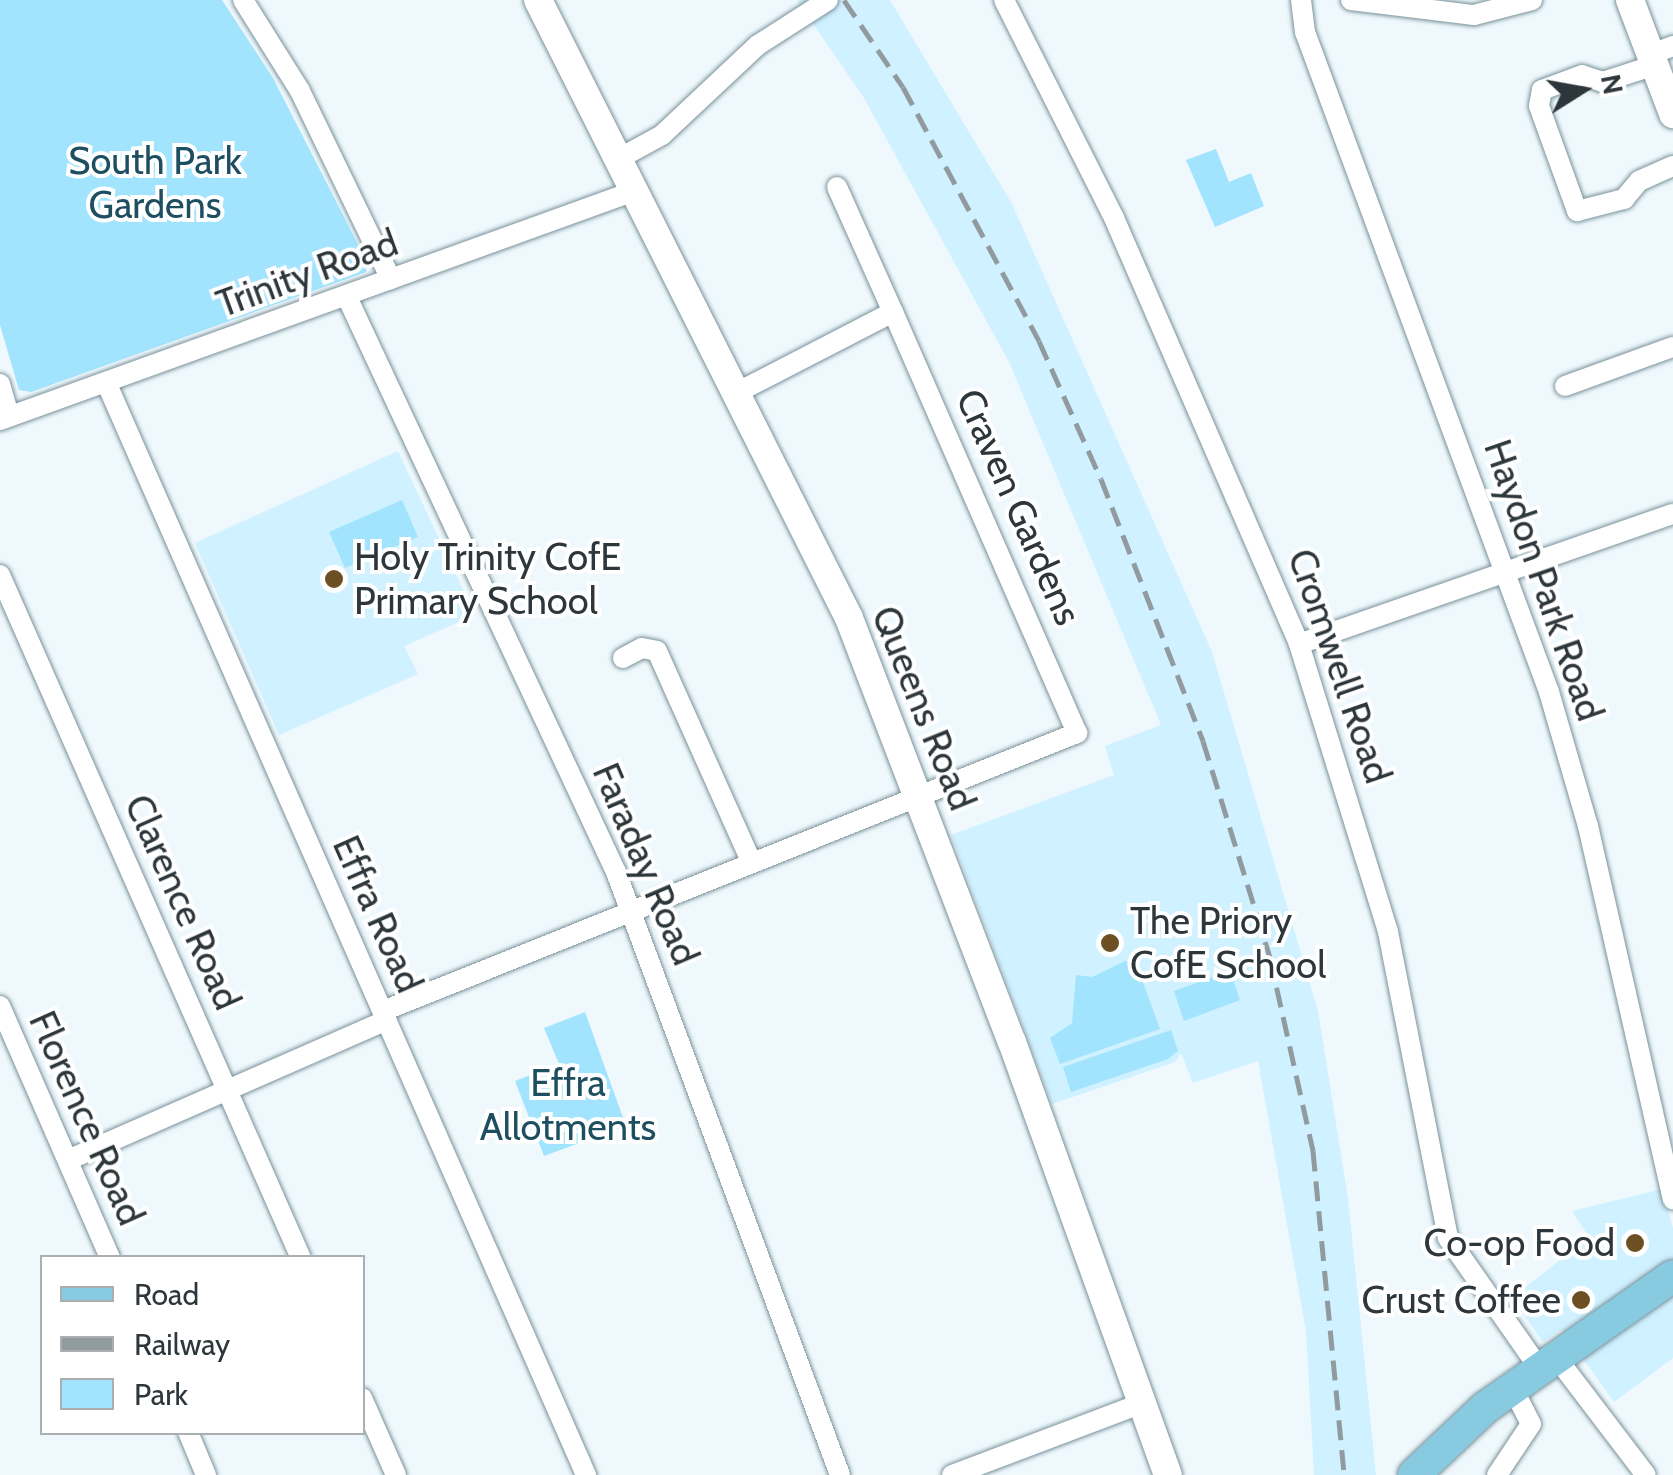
<!DOCTYPE html>
<style>
body{margin:0}
#map{position:relative;width:1673px;height:1475px;overflow:hidden;background:#eff9fd;font-family:Cabin,sans-serif}
div>[style]{position:absolute}
[style*='--x']{left:calc(var(--x)*1px);top:calc(var(--y)*1px);width:calc(var(--w)*1px);rotate:calc(var(--a)*1deg)}
.built>*{inset:0;background:#d0f1ff}
.green>*{inset:0;background:#a2e4fd}
.roads{filter:drop-shadow(0 0 2px #7a919a) drop-shadow(0 0 2px #7a919a)}
.street>*{height:20px;margin:-10px;padding:0 10px;transform-origin:10px;border-radius:10px;background:#fff}
.secondary>*{height:28px;margin:-14px;padding:0 14px;transform-origin:14px;border-radius:14px;background:#fff}
.primary>*{height:32px;margin:-16px;padding:0 16px;transform-origin:16px;border-radius:16px;background:#88cadf}
.rail>*{height:5px;margin-top:-2.5px;transform-origin:0;background:repeating-linear-gradient(90deg,#919b9f 0 20px,transparent 0 30px)}
.dots>*{width:28px;height:28px;translate:-50% -50%;box-sizing:border-box;border:5px solid #fff;border-radius:50%}
span{translate:-50% -50%;white-space:nowrap;text-align:center;line-height:1.15;-webkit-text-stroke:8px #fff;paint-order:stroke}
.park-label{font-size:38px;color:#1d4f60}
.street-label{font-size:38px;color:#2d373b}
.poi-label{font-size:38px;color:#2d373b}
.left{translate:0 -50%;text-align:left}
.right{translate:-100% -50%;text-align:right}
.legend{position:absolute;left:40px;top:1255px;width:325px;height:180px;box-sizing:border-box;background:#fff;border:2px solid #abafb1;margin:0;padding:12px 18px;list-style:none;font-size:30px;color:#2d373b}
.legend li{display:flex;align-items:center;gap:20px;height:50px}
.legend b{width:50px;border:2px solid #abafb1}
.north{position:absolute;left:1533px;top:40px;width:100px;height:100px;-webkit-text-stroke:8px #fff;paint-order:stroke;rotate:79deg;font-size:28px;font-weight:700;line-height:40px;text-align:center;color:#2d373b}
.north::after{content:'';display:block;margin:auto;width:35px;height:45px;background:#2d373b;clip-path:polygon(50% 0,100% 100%,50% 72%,0 100%)}
</style>
<div id="map">
<div class="built">
<div style="clip-path:polygon(797px 0,890px 0,1012px 204px,1212px 652px,1318px 1011px,1348px 1198px,1376px 1475px,1314px 1475px,1306px 1331px,1258px 1061px,1193px 1083px,1181px 1053px,1175px 1062px,1052px 1104px,951px 835px,1114px 775px,1105px 746px,1161px 725px,1009px 362px,864px 98px)"></div>
<div style="clip-path:polygon(398px 451px,475px 615px,404px 646px,418px 674px,279px 735px,195px 543px)"></div>
<div style="clip-path:polygon(1662px 1189px,1673px 1228px,1673px 1358px,1614px 1402px,1562px 1329px,1543px 1342px,1512px 1298px,1589px 1237px,1572px 1211px)"></div>
</div>
<div class="green">
<div style="clip-path:polygon(0 0,222px 0,273px 78px,367px 262px,366px 272px,31px 392px,19px 390px,0 325px)"></div>
<div style="clip-path:polygon(1216px 149px,1229px 182px,1251px 173px,1264px 206px,1215px 227px,1186px 160px)"></div>
<div style="clip-path:polygon(402px 500px,418px 537px,345px 568px,329px 532px)"></div>
<div style="clip-path:polygon(1125px 961px,1137px 966px,1160px 1029px,1060px 1064px,1050px 1038px,1072px 1023px,1076px 975px,1092px 977px)"></div>
<div style="clip-path:polygon(1230px 971px,1240px 1000px,1184px 1021px,1174px 991px)"></div>
<div style="clip-path:polygon(585px 1012px,626px 1126px,544px 1156px,515px 1081px,559px 1064px,544px 1028px)"></div>
<div style="clip-path:polygon(1171px 1030px,1178px 1051px,1168px 1059px,1071px 1092px,1063px 1067px)"></div>
</div>
<div class="roads">
<div class="street">
<div style="--x:243;--y:0;--w:107;--a:57.9"></div>
<div style="--x:300;--y:91;--w:209;--a:64.2"></div>
<div style="--x:1004;--y:0;--w:244;--a:63.2"></div>
<div style="--x:1114;--y:218;--w:464;--a:66.5"></div>
<div style="--x:1299;--y:644;--w:301;--a:72.8"></div>
<div style="--x:1388;--y:932;--w:312;--a:78.9"></div>
<div style="--x:1448;--y:1238;--w:164;--a:55"></div>
<div style="--x:1301;--y:0;--w:32;--a:83"></div>
<div style="--x:1305;--y:32;--w:704;--a:69.71"></div>
<div style="--x:1549;--y:692;--w:140;--a:73.8"></div>
<div style="--x:1588;--y:826;--w:383;--a:77.2"></div>
<div style="--x:1351;--y:0;--w:124;--a:7"></div>
<div style="--x:1474;--y:15;--w:60;--a:-14.5"></div>
<div style="--x:1652;--y:54;--w:22;--a:-21"></div>
<div style="--x:1655;--y:65;--w:55;--a:161.9"></div>
<div style="--x:1603;--y:82;--w:22;--a:-162"></div>
<div style="--x:1582;--y:75;--w:43;--a:159.4"></div>
<div style="--x:1542;--y:90;--w:16;--a:101"></div>
<div style="--x:1539;--y:106;--w:112;--a:70.1"></div>
<div style="--x:1577;--y:211;--w:49;--a:-14.3"></div>
<div style="--x:1624;--y:199;--w:23;--a:-50"></div>
<div style="--x:1639;--y:181;--w:37;--a:-24"></div>
<div style="--x:620;--y:158;--w:48;--a:-28.7"></div>
<div style="--x:662;--y:135;--w:132;--a:-43.2"></div>
<div style="--x:758;--y:45;--w:83;--a:-32.7"></div>
<div style="--x:837;--y:187;--w:137;--a:65.9"></div>
<div style="--x:347;--y:297;--w:635;--a:64.93"></div>
<div style="--x:616;--y:872;--w:643;--a:69.62"></div>
<div style="--x:106;--y:382;--w:1194;--a:66.29"></div>
<div style="--x:0;--y:384;--w:33;--a:74"></div>
<div style="--x:1565;--y:386;--w:115;--a:-19.9"></div>
<div style="--x:0;--y:420;--w:677;--a:-19.85"></div>
<div style="--x:0;--y:575;--w:746;--a:66.22"></div>
<div style="--x:1299;--y:644;--w:396;--a:-19.2"></div>
<div style="--x:623;--y:658;--w:21;--a:-28"></div>
<div style="--x:642;--y:648;--w:15;--a:11"></div>
<div style="--x:657;--y:651;--w:232;--a:65.9"></div>
<div style="--x:0;--y:1006;--w:275;--a:66.4"></div>
<div style="--x:383;--y:1011;--w:748;--a:-21.83"></div>
<div style="--x:1077;--y:733;--w:459;--a:-113.6"></div>
<div style="--x:893;--y:312;--w:172;--a:152.7"></div>
<div style="--x:68;--y:1160;--w:348;--a:-23.7"></div>
<div style="--x:1559;--y:1361;--w:143;--a:52.7"></div>
<div style="--x:362;--y:1398;--w:84;--a:66.2"></div>
<div style="--x:188;--y:1432;--w:47;--a:67.3"></div>
<div style="--x:952;--y:1475;--w:204;--a:-20.7"></div>
<div style="--x:1497;--y:1475;--w:61;--a:-56.3"></div>
<div style="--x:1531;--y:1424;--w:35;--a:-117"></div>
</div>
<div class="secondary">
<div style="--x:538;--y:0;--w:692;--a:63.29"></div>
<div style="--x:849;--y:618;--w:454;--a:69"></div>
<div style="--x:1012;--y:1042;--w:460;--a:70.2"></div>
<div style="--x:1630;--y:0;--w:122;--a:69.3"></div>
</div>
<div class="primary">
<div style="--x:1414;--y:1475;--w:99;--a:-43.4"></div>
<div style="--x:1486;--y:1407;--w:228;--a:-35"></div>
</div>
</div>
<div class="rail">
<div style="--x:844;--y:0;--w:105;--a:55.9"></div>
<div style="--x:903;--y:87;--w:288;--a:61.8"></div>
<div style="--x:1039;--y:341;--w:151;--a:65.8"></div>
<div style="--x:1101;--y:479;--w:281;--a:68.7"></div>
<div style="--x:1203;--y:741;--w:227;--a:72.8"></div>
<div style="--x:1270;--y:958;--w:198;--a:77.4"></div>
<div style="--x:1313;--y:1151;--w:325;--a:84.5"></div>
</div>
<div class="dots">
<div style="left:334px;top:579px;background:#6c5023"></div>
<div style="left:1110px;top:943px;background:#6c5023"></div>
<div style="left:1635px;top:1243px;background:#6c5023"></div>
<div style="left:1581px;top:1300px;background:#6c5023"></div>
</div>
<div class="park-label">
<span style="left:155px;top:183px">South Park<br>Gardens</span>
<span style="left:568px;top:1105px">Effra<br>Allotments</span>
</div>
<div class="street-label">
<span style="left:307px;top:273px;rotate:-20deg">Trinity Road</span>
<span style="left:1019px;top:507px;rotate:66deg">Craven Gardens</span>
<span style="left:1544px;top:580px;rotate:71deg">Haydon Park Road</span>
<span style="left:1340px;top:666px;rotate:71deg">Cromwell Road</span>
<span style="left:924px;top:708px;rotate:68deg">Queens Road</span>
<span style="left:646px;top:864px;rotate:67deg">Faraday Road</span>
<span style="left:183px;top:902px;rotate:66deg">Clarence Road</span>
<span style="left:378px;top:914px;rotate:66deg">Effra Road</span>
<span style="left:87px;top:1118px;rotate:66deg">Florence Road</span>
</div>
<div class="poi-label">
<span class="left" style="left:354px;top:579px">Holy Trinity CofE<br>Primary School</span>
<span class="left" style="left:1130px;top:943px">The Priory<br>CofE School</span>
<span class="right" style="left:1615px;top:1243px">Co-op Food</span>
<span class="right" style="left:1561px;top:1300px">Crust Coffee</span>
</div>
<ul class="legend">
<li><b style="height:12px;background:#88cadf"></b>Road</li>
<li><b style="height:12px;background:#919b9f"></b>Railway</li>
<li><b style="height:28px;background:#a2e4fd"></b>Park</li>
</ul>
<div class="north">N</div>
</div>
